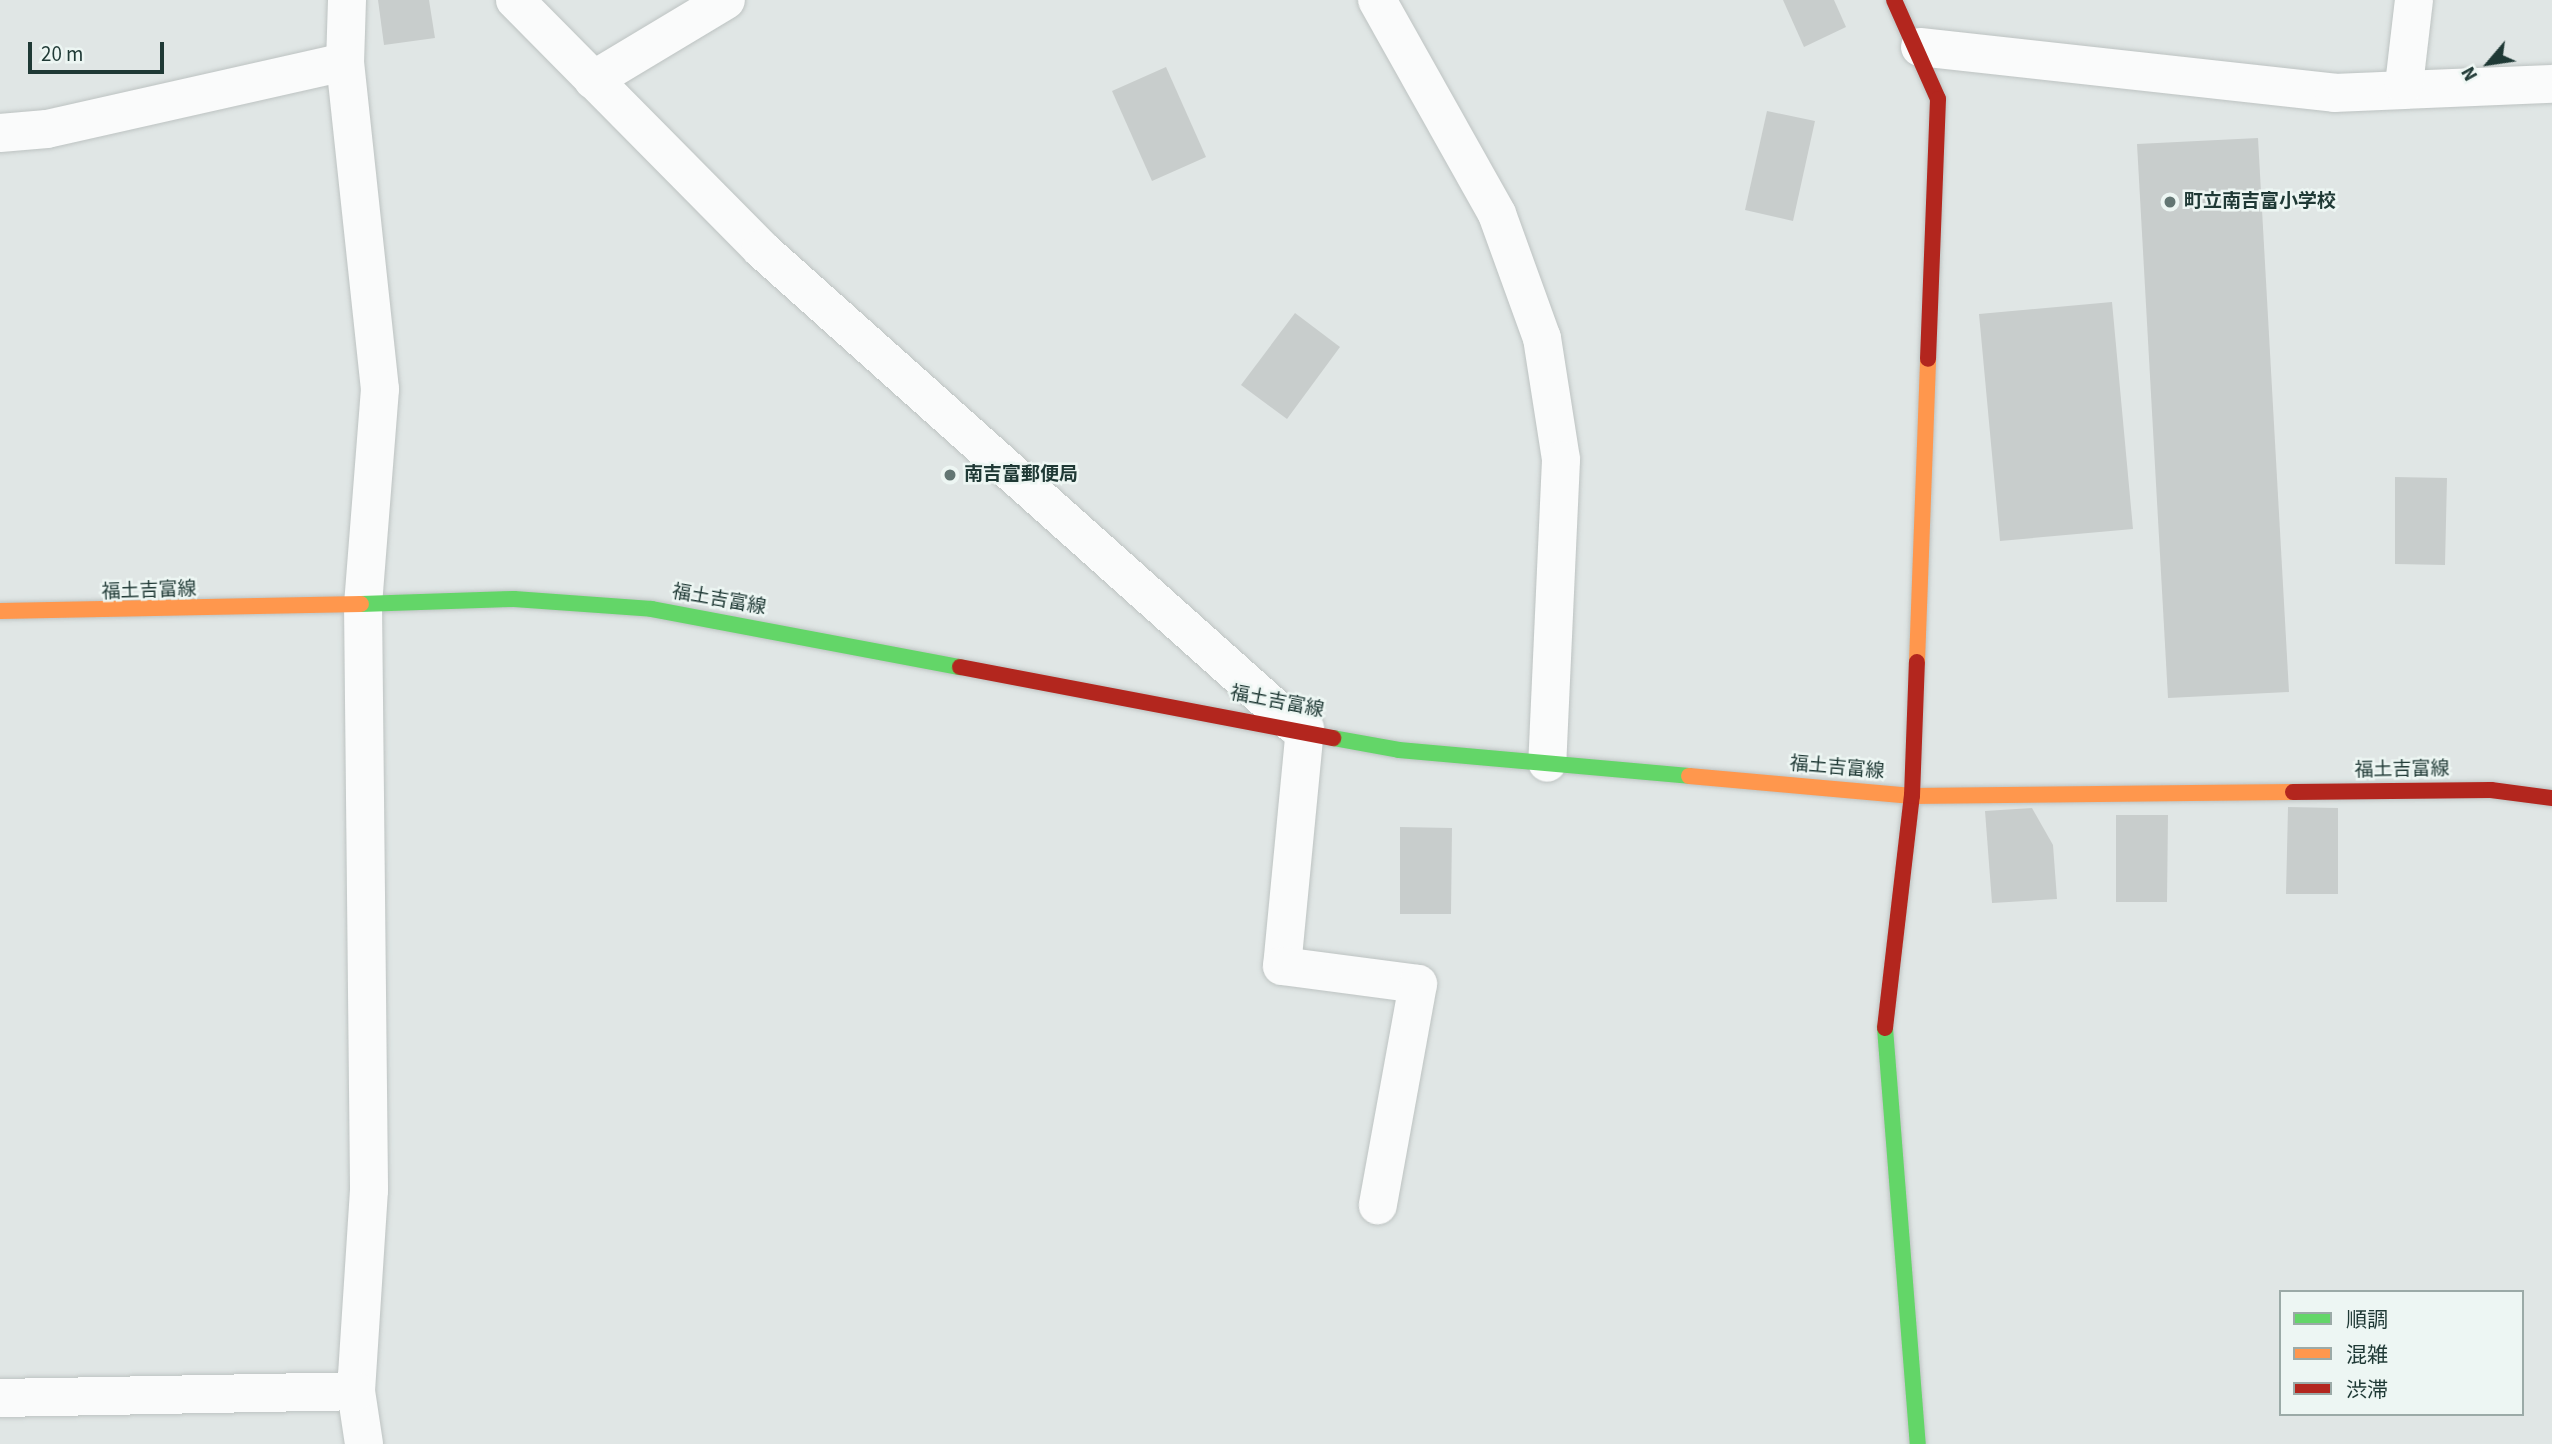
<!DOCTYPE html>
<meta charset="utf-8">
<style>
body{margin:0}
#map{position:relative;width:2552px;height:1444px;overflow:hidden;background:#e0e6e5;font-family:"Source Sans 3","Noto Sans JP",sans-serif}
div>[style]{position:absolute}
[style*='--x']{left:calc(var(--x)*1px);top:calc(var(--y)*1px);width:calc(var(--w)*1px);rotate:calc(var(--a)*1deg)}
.building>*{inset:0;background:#c8cdcc}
.roads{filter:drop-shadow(0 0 2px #bdc3c2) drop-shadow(0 0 2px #bdc3c2)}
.street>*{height:38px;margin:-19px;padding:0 19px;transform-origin:19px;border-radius:19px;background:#fafbfb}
.fast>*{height:16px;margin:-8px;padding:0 8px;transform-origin:8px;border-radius:8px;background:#63d668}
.slow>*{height:16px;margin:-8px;padding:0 8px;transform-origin:8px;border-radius:8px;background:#ff974d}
.jam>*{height:16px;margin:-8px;padding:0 8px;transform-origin:8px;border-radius:8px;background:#b3261e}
.dots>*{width:19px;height:19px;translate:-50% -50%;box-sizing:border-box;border:4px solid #edf6f3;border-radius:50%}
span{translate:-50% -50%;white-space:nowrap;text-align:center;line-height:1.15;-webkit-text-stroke:5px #edf6f3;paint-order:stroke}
.poi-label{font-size:19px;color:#1f3935;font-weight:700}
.left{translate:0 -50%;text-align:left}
.street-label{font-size:19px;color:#1f3935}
.legend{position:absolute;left:2279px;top:1290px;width:245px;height:126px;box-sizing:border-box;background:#edf6f3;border:2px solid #9baaa7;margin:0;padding:9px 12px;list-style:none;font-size:21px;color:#1f3935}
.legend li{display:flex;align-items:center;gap:14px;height:35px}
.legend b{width:35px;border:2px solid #9baaa7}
.north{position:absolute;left:2454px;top:28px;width:70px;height:70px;-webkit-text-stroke:5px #edf6f3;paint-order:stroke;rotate:241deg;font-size:19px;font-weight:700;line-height:28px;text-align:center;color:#1f3935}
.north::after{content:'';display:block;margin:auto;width:24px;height:32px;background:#1f3935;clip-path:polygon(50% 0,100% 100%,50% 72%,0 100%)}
.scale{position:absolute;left:28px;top:42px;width:136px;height:32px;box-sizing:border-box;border:4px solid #1f3935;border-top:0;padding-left:9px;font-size:21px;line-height:24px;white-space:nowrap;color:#1f3935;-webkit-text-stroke:5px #edf6f3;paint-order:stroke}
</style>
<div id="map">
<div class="building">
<div style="clip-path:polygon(378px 0,429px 0,435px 38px,384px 45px)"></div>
<div style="clip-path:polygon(1783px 0,1834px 0,1846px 27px,1804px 47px)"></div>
<div style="clip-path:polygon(1166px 67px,1206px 157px,1152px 181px,1112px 91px)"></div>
<div style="clip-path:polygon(1767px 111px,1815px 121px,1793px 221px,1745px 210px)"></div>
<div style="clip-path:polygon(2258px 138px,2289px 692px,2168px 698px,2137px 144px)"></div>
<div style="clip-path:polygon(2112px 302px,2133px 529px,2000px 541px,1979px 314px)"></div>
<div style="clip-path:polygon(1295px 313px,1340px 347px,1287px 419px,1241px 385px)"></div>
<div style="clip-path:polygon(2395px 477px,2447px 478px,2445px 565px,2395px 564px)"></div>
<div style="clip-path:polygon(2288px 807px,2338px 808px,2338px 894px,2286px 894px)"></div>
<div style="clip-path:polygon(2032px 808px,2053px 845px,2057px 899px,1992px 903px,1985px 811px)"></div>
<div style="clip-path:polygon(2116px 815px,2168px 815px,2167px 902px,2116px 902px)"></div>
<div style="clip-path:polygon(1400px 827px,1452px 828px,1451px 914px,1400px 914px)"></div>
</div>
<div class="roads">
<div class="street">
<div style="--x:347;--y:0;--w:62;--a:91.8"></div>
<div style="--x:345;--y:62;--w:329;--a:83.9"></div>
<div style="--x:380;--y:389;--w:215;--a:94.5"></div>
<div style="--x:363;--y:603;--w:587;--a:89.41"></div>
<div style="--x:369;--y:1190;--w:201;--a:93.7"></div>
<div style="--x:356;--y:1391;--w:54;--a:81.4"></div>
<div style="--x:515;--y:0;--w:350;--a:45.3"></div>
<div style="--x:761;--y:249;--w:715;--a:41.77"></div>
<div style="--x:1377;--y:0;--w:245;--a:60.7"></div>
<div style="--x:1497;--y:214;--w:132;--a:70.1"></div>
<div style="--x:1542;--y:338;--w:123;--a:81.1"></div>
<div style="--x:1561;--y:460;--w:303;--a:92.6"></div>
<div style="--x:1920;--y:47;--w:417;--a:6.3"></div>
<div style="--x:2334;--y:93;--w:218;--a:-2.4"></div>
<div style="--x:593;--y:80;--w:155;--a:-31"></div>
<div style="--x:2404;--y:85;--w:86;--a:-83.3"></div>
<div style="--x:0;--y:133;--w:47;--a:-4.9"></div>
<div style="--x:47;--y:129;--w:305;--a:-12.7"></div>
<div style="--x:1305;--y:728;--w:239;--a:95.5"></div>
<div style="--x:1282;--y:966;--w:137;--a:7.5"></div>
<div style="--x:1418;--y:984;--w:225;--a:100.3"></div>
<div style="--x:0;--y:1398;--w:356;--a:-1.1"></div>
</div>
<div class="fast">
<div style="--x:361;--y:604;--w:153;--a:-1.9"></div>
<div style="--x:514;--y:599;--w:138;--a:4.1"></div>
<div style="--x:652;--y:609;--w:313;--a:10.7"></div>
<div style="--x:1333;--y:738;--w:67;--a:10.3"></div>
<div style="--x:1399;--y:750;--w:291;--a:5.1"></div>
<div style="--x:1885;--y:1028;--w:417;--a:85.5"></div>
</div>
<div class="slow">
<div style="--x:0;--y:611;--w:361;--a:-1.1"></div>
<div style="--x:1917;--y:662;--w:303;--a:-87.9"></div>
<div style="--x:1689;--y:776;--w:224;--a:5.1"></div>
<div style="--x:1912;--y:796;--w:381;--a:-0.6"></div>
</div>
<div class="jam">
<div style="--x:1894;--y:0;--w:108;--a:66"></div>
<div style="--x:1938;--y:99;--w:260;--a:92.2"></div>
<div style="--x:960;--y:667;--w:380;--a:10.8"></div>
<div style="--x:2293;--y:792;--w:198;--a:-0.6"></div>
<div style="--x:2491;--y:790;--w:62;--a:7.5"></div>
<div style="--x:1885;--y:1028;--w:234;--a:-83.4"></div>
<div style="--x:1912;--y:796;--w:134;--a:-87.9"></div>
</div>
</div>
<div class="dots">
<div style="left:2170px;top:202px;background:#637673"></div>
<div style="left:950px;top:475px;background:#637673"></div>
</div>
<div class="poi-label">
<span class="left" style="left:2184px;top:202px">町立南吉富小学校</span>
<span class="left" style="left:964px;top:475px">南吉富郵便局</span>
</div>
<div class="street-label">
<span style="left:149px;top:591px;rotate:-2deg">福土吉富線</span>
<span style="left:719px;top:600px;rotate:10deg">福土吉富線</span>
<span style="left:1277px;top:702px;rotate:11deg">福土吉富線</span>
<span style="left:1837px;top:768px;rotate:5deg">福土吉富線</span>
<span style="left:2402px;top:770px;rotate:-1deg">福土吉富線</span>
</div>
<ul class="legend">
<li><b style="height:9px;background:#63d668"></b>順調</li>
<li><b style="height:9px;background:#ff974d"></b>混雑</li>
<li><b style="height:9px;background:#b3261e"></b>渋滞</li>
</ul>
<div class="north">N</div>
<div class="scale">20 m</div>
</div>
